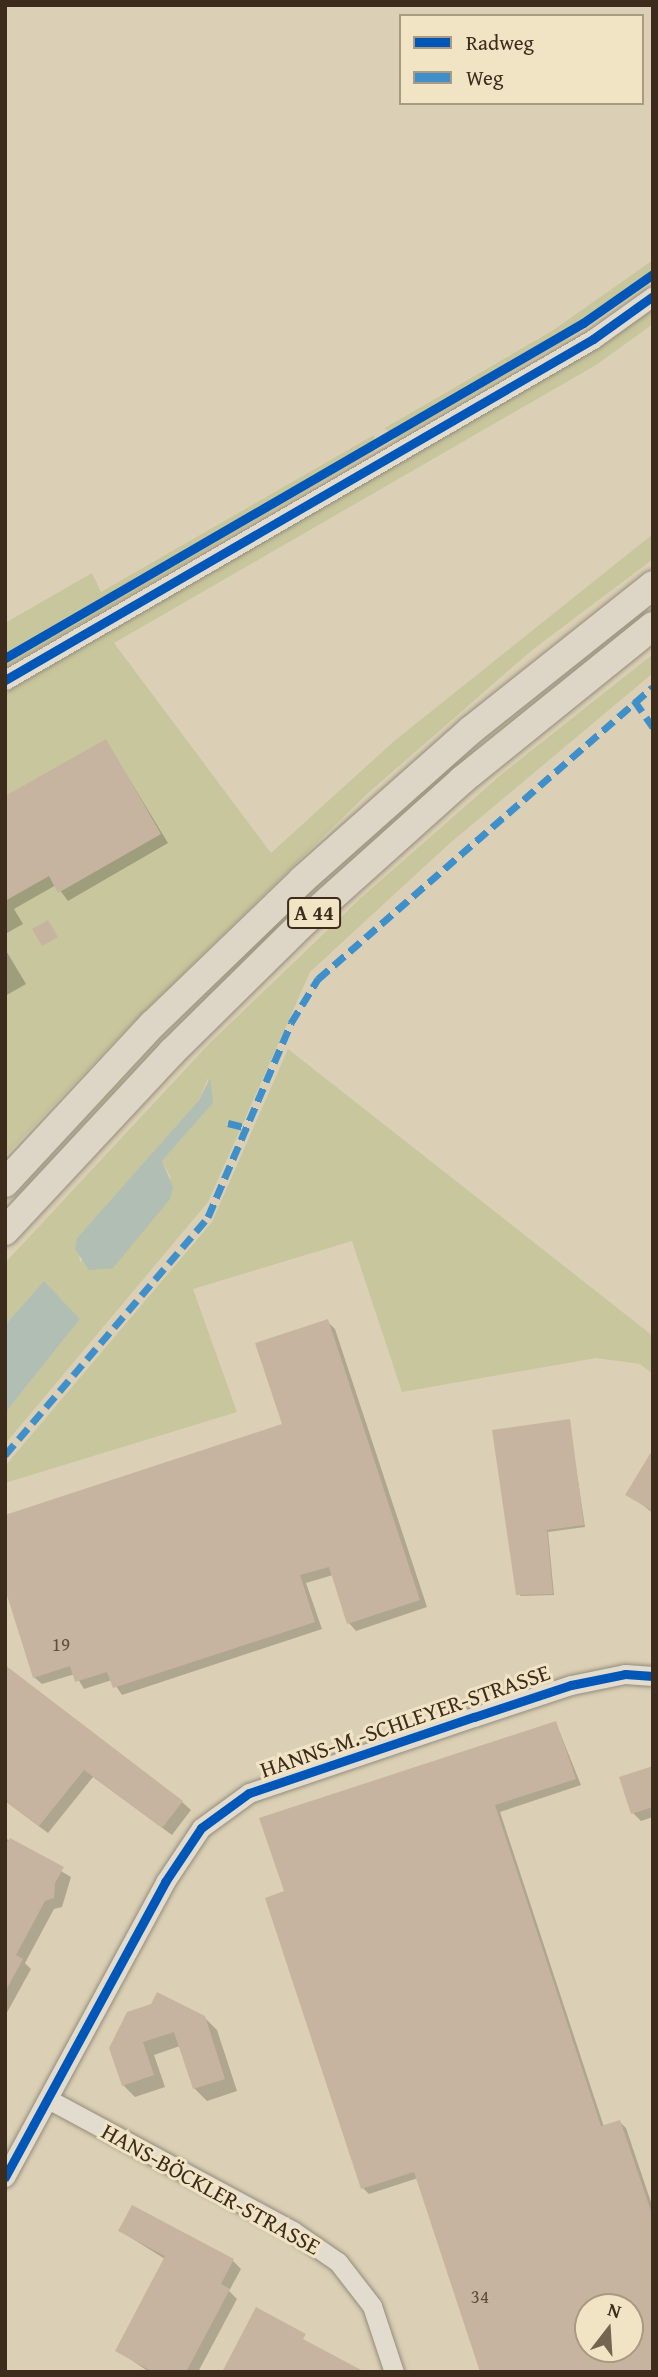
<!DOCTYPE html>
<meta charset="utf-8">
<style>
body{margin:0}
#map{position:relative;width:658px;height:2377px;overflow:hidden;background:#dbd0b5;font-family:"Gentium Book Plus",serif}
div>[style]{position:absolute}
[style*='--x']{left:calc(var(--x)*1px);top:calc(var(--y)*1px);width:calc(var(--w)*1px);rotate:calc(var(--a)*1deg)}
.green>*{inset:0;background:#c7c69c}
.water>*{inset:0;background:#b0beb4}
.shadow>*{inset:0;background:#0003}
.building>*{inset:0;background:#c7b4a0}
.roads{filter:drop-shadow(0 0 2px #948c7b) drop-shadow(0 0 2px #948c7b)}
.minor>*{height:19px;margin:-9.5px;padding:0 9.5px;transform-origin:9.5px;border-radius:9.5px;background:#e2dcce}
.highway>*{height:28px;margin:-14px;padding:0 14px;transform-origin:14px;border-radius:14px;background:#ddd6c7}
.quiet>*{height:7px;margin-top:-3.5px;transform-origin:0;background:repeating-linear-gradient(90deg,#3f90ca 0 14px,transparent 0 21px)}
.cycleway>*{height:9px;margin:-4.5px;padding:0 4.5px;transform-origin:4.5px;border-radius:4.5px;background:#0057b8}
span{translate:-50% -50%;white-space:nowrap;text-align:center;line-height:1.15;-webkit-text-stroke:6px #f1e4c5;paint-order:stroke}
.number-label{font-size:19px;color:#604d3d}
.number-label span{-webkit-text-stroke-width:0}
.shield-label span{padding:2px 5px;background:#f1e4c5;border:2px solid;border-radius:5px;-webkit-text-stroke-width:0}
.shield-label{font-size:21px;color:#3d2b1c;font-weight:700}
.street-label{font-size:23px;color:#3d2b1c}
.frame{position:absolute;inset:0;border:7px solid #3d2b1c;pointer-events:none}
.legend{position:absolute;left:399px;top:14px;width:245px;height:91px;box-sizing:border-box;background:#f1e4c5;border:2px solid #a99a81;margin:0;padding:9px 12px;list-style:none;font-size:21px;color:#3d2b1c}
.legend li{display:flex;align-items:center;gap:14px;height:35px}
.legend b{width:35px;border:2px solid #a99a81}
.north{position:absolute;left:574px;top:2293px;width:70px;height:70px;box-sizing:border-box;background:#f1e4c5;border:2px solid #a99a81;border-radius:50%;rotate:17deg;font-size:19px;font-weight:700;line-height:28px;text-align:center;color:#3d2b1c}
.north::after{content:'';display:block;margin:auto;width:24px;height:32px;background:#746552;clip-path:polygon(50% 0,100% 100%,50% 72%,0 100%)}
</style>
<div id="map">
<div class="green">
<div style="clip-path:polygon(653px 260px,653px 281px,563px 342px,397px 439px,385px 428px,552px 331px)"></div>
<div style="clip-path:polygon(653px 306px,653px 324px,596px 365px,114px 643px,271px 853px,393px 742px,653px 534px,653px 559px,531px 651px,368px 793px,133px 1022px,5px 1156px,5px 693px,583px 355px)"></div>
<div style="clip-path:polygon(374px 435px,375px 451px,5px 668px,5px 623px,92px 573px,101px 592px)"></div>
<div style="clip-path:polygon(evenodd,653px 654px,653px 673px,450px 843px,310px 972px,208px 1202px,5px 1444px,5px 1413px,80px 1319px,44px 1281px,5px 1325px,5px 1263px,209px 1044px,362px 897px,502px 774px,653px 654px,208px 1078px,213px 1103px,162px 1161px,171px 1178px,80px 1262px,77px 1238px,199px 1100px,208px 1078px)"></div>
<div style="clip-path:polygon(288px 1049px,653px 1336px,653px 1374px,640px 1364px,596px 1358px,402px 1392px,352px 1241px,193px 1289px,237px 1412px,5px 1483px,5px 1466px,212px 1222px)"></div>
</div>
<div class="water">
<div style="clip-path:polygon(210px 1078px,213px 1103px,162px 1161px,173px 1187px,170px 1199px,113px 1268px,89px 1270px,75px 1249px,77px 1238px,199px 1100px)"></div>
<div style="clip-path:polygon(44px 1281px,80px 1319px,5px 1413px,5px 1325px)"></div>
</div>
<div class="shadow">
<div style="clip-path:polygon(106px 741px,168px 843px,68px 901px,56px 885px,14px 909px,23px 924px,5px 934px,5px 798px)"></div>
<div style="clip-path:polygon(5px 949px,26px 984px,5px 996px)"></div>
<div style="clip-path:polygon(327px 1321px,335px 1329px,427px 1607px,356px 1631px,349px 1623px,333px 1575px,306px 1583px,322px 1629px,122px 1695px,112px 1680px,84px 1689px,75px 1674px,42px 1684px,34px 1677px,284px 1426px)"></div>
<div style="clip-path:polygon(569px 1421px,585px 1527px,548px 1532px,554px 1595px,520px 1596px)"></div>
<div style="clip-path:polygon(653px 1452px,653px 1513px,628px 1494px)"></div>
<div style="clip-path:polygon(5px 1673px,182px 1802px,191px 1810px,172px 1835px,93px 1777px,48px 1833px,5px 1801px)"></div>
<div style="clip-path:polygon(evenodd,556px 1723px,581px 1785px,500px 1812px,604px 2127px,620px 2122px,626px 2128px,653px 2208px,653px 2372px,482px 2372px,418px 2178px,369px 2194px,363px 2188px,286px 1892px,556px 1723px,588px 2307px,630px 2307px,630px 2349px,588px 2349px,588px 2307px)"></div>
<div style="clip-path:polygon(653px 1768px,653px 1817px,641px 1821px,633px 1813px,621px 1778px)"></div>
<div style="clip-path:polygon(5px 1838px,71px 1877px,62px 1907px,54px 1909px,25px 1963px,31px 1969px,5px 2016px)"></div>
<div style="clip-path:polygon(152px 2005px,204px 2017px,217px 2030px,237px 2091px,207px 2101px,194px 2088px,180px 2046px,154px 2055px,165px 2087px,135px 2097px,123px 2085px)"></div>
<div style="clip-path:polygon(120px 2231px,233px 2261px,241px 2269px,229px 2291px,237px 2299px,198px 2372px,149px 2372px,117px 2350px,165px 2259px)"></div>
</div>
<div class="building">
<div style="clip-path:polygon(106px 739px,161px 834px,58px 893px,49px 876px,5px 901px,5px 796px)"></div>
<div style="clip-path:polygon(48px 920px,58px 937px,42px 946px,32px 929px)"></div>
<div style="clip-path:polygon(328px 1319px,420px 1600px,347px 1624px,329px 1567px,300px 1575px,315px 1622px,113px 1688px,107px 1672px,75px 1682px,70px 1666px,33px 1678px,5px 1589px,5px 1515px,282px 1424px,255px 1343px)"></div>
<div style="clip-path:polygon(570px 1419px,584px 1525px,547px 1530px,553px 1594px,516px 1595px,492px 1430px)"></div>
<div style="clip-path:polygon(653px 1449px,653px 1511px,625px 1495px)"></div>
<div style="clip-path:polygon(5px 1665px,183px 1801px,162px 1828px,84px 1770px,39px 1826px,5px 1801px)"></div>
<div style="clip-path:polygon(evenodd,556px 1721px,576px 1779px,495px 1805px,601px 2126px,620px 2120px,653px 2217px,653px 2372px,480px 2372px,414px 2172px,361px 2189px,265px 1898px,284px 1891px,259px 1818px,556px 1721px,588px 2307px,630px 2307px,630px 2349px,588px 2349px,588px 2307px)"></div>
<div style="clip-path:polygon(653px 1766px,653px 1807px,631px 1814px,619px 1777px)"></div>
<div style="clip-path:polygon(10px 1838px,64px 1867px,55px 1883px,54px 1898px,45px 1901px,16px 1955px,23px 1959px,5px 1992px,5px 1845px)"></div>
<div style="clip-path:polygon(157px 1992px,205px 2016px,225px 2079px,193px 2089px,174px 2032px,143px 2042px,154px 2075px,122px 2086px,109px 2048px,127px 2012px,151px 2004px)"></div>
<div style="clip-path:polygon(132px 2205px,234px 2259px,221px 2284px,230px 2289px,186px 2372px,153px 2372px,115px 2351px,165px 2256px,118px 2231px)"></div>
<div style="clip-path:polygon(256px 2307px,306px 2334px,303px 2339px,365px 2372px,222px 2372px)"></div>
</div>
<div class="roads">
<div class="minor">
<div style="--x:5;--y:680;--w:680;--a:-30.11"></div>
<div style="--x:593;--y:339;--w:74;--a:-35.6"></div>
<div style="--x:48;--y:2099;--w:278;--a:28.3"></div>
<div style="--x:293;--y:2231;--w:55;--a:34.6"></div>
<div style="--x:338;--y:2262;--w:56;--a:52.3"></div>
<div style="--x:372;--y:2306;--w:70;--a:71.6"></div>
<div style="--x:5;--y:2177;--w:336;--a:-61.5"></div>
<div style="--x:165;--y:1882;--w:65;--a:-56.3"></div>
<div style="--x:201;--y:1828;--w:59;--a:-36.1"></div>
<div style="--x:249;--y:1793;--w:237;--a:-18.7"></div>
<div style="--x:474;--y:1717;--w:102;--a:-18.3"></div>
<div style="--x:571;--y:1685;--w:55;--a:-11.5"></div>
<div style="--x:625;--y:1674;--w:28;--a:4"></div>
</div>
<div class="highway">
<div style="--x:5;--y:1183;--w:217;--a:-47.1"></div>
<div style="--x:153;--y:1024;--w:207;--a:-44"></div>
<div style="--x:302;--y:880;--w:226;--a:-41.6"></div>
<div style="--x:471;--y:730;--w:233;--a:-38.5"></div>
<div style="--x:5;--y:1231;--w:245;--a:-47"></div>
<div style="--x:172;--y:1052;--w:185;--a:-44.6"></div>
<div style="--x:304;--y:922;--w:212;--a:-41.9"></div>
<div style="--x:462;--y:780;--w:245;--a:-38.9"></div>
</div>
</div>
<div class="quiet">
<div style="--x:634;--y:700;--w:33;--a:55"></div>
<div style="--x:228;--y:1123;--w:21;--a:14"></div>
<div style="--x:5;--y:1455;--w:313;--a:-49.5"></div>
<div style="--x:208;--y:1217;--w:211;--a:-66.8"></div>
<div style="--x:291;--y:1023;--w:52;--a:-58.5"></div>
<div style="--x:318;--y:979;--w:444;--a:-41.1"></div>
</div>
<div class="cycleway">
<div style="--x:5;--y:658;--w:668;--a:-30.1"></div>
<div style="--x:583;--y:323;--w:85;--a:-35"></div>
<div style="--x:5;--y:680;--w:680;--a:-30.11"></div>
<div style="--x:593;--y:339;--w:74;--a:-35.6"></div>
<div style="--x:5;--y:2177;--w:336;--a:-61.5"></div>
<div style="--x:165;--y:1882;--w:65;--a:-56.3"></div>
<div style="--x:201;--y:1828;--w:59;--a:-36.1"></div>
<div style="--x:249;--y:1793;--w:237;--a:-18.7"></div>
<div style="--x:474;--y:1717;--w:102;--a:-18.3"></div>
<div style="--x:571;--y:1685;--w:55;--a:-11.5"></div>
<div style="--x:625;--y:1674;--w:28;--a:4"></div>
</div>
<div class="number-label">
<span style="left:61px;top:1645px">19</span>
<span style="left:480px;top:2297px">34</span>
</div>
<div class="shield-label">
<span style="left:314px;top:913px">A 44</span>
</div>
<div class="street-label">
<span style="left:405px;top:1721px;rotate:-19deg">HANNS-M.-SCHLEYER-STRASSE</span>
<span style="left:211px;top:2189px;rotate:29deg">HANS-BÖCKLER-STRASSE</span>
</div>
<div class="frame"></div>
<ul class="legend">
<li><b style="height:9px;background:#0057b8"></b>Radweg</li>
<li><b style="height:9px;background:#3f90ca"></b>Weg</li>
</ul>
<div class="north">N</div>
</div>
